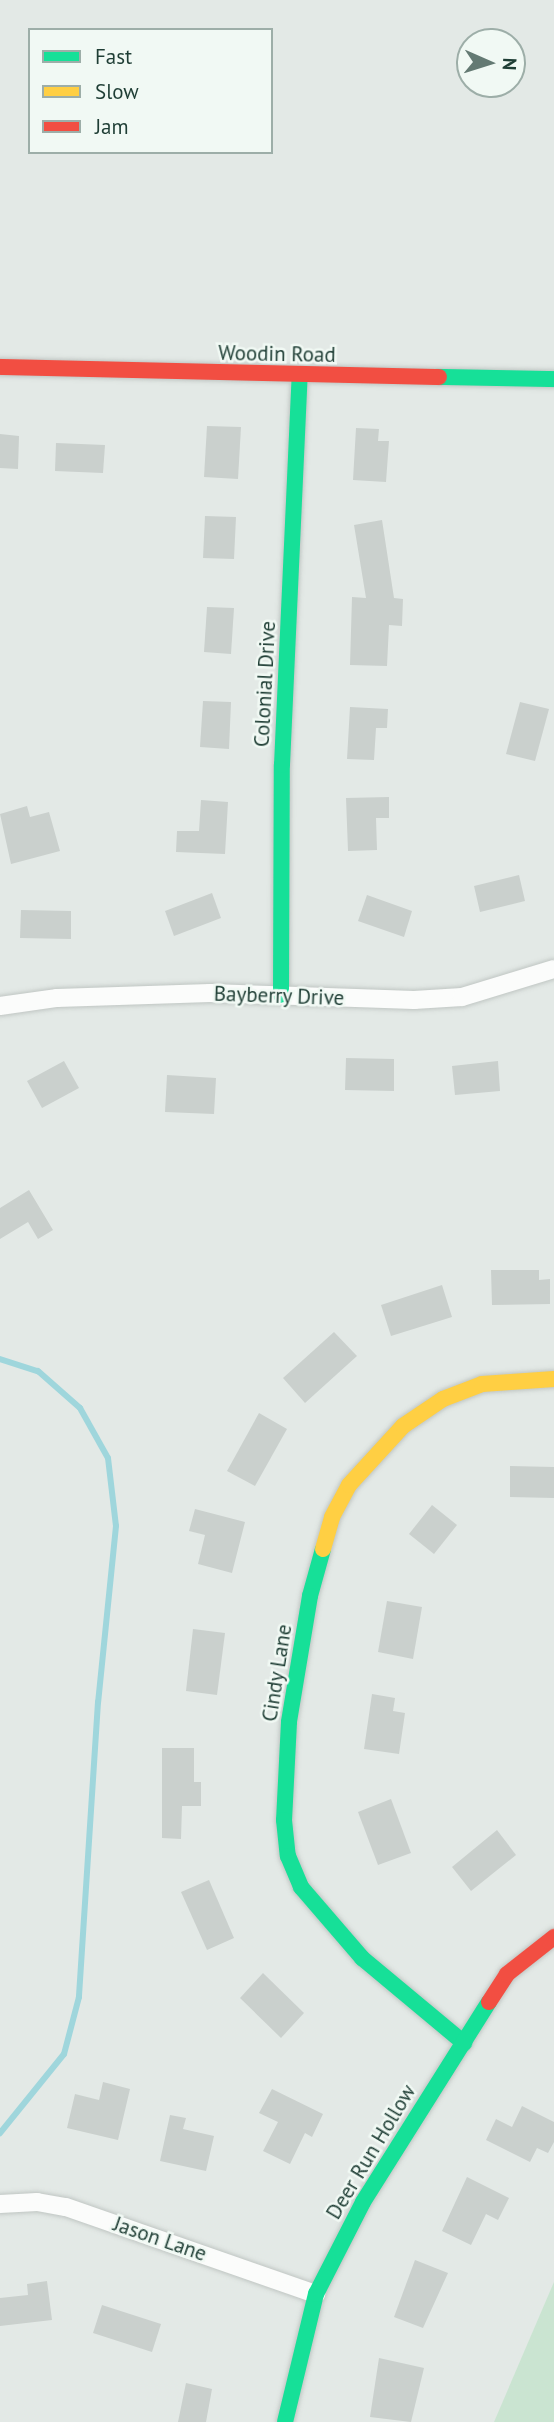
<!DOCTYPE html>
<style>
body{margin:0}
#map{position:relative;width:554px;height:2422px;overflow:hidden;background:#e3e9e6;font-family:"PT Sans",sans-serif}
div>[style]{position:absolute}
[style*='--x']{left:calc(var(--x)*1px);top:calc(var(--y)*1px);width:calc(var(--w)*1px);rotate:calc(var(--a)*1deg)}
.green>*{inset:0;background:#cae4d1}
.stream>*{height:6px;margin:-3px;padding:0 3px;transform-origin:3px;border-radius:3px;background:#9fd6dc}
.building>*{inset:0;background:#cad0cd}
.roads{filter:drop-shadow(0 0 2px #c0c6c3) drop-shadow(0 0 2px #c0c6c3)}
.street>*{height:18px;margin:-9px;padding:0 9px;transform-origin:9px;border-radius:9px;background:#fbfcfb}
.fast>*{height:16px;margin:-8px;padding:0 8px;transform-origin:8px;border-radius:8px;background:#16e098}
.slow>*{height:16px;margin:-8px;padding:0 8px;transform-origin:8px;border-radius:8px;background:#ffcf43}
.jam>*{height:16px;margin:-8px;padding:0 8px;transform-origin:8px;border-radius:8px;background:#f24e42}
span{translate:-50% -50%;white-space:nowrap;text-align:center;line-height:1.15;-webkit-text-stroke:5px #f1f9f4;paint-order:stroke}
.street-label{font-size:21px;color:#1f3e35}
.legend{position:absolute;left:28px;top:28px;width:245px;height:126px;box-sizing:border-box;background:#f1f9f4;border:2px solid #9daea8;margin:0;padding:9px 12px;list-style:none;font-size:21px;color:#1f3e35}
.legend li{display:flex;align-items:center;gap:14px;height:35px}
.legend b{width:35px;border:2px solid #9daea8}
.north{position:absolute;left:456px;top:28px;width:70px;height:70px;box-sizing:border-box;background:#f1f9f4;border:2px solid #9daea8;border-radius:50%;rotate:93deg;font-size:19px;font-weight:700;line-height:28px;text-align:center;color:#1f3e35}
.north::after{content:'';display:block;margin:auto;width:24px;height:32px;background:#647a73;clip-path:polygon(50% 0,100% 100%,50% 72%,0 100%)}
</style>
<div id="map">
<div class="green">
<div style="clip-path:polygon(554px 2282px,554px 2422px,494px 2422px)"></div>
</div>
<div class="stream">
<div style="--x:0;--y:1359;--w:40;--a:18"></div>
<div style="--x:38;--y:1371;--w:56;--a:41.4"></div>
<div style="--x:80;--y:1408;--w:57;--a:60.8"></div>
<div style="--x:108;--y:1458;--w:68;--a:83.3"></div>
<div style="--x:116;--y:1526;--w:177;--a:95.8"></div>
<div style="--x:98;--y:1702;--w:296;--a:93.7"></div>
<div style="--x:79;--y:1997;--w:59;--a:104.7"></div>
<div style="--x:64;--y:2054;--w:102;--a:129"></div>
</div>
<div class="building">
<div style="clip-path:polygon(207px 426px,241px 427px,238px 479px,204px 477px)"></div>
<div style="clip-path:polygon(356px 428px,379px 429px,378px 441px,389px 441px,386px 482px,353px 480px)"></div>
<div style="clip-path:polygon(0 434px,19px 436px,18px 469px,0 468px)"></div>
<div style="clip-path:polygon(56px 443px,105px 445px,103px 473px,55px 471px)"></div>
<div style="clip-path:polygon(205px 516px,236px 517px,234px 559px,203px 558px)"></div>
<div style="clip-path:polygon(382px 520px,394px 598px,403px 599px,402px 626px,389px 625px,387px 666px,350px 665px,352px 597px,366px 598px,354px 525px)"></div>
<div style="clip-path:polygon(207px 607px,234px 608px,231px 654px,204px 652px)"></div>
<div style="clip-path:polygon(203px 701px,231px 702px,229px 749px,200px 747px)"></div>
<div style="clip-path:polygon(520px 702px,549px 709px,535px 761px,506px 754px)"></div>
<div style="clip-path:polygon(350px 707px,388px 709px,387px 728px,376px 728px,374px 760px,347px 759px)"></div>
<div style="clip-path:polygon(389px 797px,389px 818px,376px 818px,377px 850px,348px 851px,346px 798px)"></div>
<div style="clip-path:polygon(201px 800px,228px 802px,225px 854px,176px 852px,177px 831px,199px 831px)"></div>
<div style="clip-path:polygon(27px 806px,30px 817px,49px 812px,60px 851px,11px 864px,0 814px)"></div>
<div style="clip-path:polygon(519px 875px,525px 901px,480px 912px,474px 886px)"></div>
<div style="clip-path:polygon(212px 893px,221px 918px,174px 936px,165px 911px)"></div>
<div style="clip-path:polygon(367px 895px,412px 911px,404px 937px,358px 921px)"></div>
<div style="clip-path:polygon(21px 910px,71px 911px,71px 939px,20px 938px)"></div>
<div style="clip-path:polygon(346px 1058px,394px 1059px,394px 1091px,345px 1090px)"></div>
<div style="clip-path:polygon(64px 1061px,79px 1088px,42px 1108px,27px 1081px)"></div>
<div style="clip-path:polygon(498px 1061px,500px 1091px,455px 1095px,452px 1066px)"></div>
<div style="clip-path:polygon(167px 1075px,216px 1078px,214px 1114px,165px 1112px)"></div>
<div style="clip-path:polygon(29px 1190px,53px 1230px,38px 1239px,28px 1222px,0 1239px,0 1208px)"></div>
<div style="clip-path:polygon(491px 1270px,539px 1270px,539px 1280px,550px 1279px,550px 1304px,492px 1305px)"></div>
<div style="clip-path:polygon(442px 1285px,452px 1317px,391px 1336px,381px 1305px)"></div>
<div style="clip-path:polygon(334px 1332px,357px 1356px,305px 1403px,283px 1378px)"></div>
<div style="clip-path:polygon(259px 1413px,287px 1429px,255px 1486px,227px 1471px)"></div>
<div style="clip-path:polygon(510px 1466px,554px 1467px,554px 1498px,510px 1497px)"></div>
<div style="clip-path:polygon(432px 1505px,457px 1525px,434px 1554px,409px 1534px)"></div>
<div style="clip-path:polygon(195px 1509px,245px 1522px,232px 1573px,198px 1564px,205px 1535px,189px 1531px)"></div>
<div style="clip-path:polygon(387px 1601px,422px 1607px,413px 1659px,378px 1652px)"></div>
<div style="clip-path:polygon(193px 1629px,225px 1633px,217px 1695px,186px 1691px)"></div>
<div style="clip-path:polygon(372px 1694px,395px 1698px,393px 1711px,405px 1713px,399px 1754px,364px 1749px)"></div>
<div style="clip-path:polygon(162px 1748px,194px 1748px,194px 1782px,201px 1782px,201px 1806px,182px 1806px,181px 1839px,162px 1838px)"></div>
<div style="clip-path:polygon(391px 1799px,411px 1853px,378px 1865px,358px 1812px)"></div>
<div style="clip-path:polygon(497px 1830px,516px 1855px,471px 1891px,452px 1867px)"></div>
<div style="clip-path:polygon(209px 1880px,234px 1938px,207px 1950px,181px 1892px)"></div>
<div style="clip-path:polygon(263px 1973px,304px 2013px,281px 2038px,240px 1998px)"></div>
<div style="clip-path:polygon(103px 2082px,130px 2089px,118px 2140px,67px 2128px,75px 2094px,99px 2100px)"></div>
<div style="clip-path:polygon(272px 2089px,323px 2114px,312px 2137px,305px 2133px,290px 2164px,263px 2151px,278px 2122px,259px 2113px)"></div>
<div style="clip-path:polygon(522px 2106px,554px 2122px,554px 2142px,548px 2153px,537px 2148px,530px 2162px,486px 2140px,496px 2119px,512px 2127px)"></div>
<div style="clip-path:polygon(170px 2115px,186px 2118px,183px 2129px,214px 2136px,206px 2171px,160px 2161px)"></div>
<div style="clip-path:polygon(467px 2177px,509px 2198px,498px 2220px,486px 2214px,471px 2245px,442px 2231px)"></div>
<div style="clip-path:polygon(415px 2260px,448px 2273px,423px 2328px,394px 2317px)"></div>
<div style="clip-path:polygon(47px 2281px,52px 2320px,0 2326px,0 2298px,28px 2295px,27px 2284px)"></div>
<div style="clip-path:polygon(102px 2305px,161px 2324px,152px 2352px,93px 2333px)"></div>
<div style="clip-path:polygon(379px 2358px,424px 2368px,411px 2422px,370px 2417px)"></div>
<div style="clip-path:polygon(186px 2383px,212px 2389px,206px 2422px,178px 2422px)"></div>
</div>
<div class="roads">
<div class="street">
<div style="--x:0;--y:1006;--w:58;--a:-8"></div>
<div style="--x:57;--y:998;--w:153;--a:-1.9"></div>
<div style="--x:210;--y:993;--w:204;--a:2"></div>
<div style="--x:414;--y:1000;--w:48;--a:-3.6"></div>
<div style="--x:462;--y:997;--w:96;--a:-16.9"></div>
<div style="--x:0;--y:2204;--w:37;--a:-3"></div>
<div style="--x:37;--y:2202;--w:29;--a:10"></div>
<div style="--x:66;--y:2207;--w:265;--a:19.2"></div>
</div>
<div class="fast">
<div style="--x:439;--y:377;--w:115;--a:1"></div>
<div style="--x:281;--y:995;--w:230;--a:-89.8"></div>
<div style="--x:282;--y:765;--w:390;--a:-87.4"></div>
<div style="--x:323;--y:1549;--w:49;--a:105.5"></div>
<div style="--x:310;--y:1596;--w:128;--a:99.5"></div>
<div style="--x:289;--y:1722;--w:98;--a:92.9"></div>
<div style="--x:284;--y:1820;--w:36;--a:84"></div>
<div style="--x:288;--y:1856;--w:34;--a:67"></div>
<div style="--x:301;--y:1887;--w:94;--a:49.3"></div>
<div style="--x:362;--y:1958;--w:133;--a:39.8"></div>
<div style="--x:285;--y:2422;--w:132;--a:-76.4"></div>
<div style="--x:316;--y:2294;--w:103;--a:-62.9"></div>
<div style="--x:363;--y:2202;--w:236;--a:-57.8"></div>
</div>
<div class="slow">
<div style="--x:323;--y:1549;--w:33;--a:-74"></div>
<div style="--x:332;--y:1517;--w:36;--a:-62"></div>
<div style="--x:349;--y:1485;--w:80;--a:-47.5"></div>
<div style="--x:403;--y:1426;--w:48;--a:-34"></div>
<div style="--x:443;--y:1399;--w:42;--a:-21"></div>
<div style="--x:482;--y:1384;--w:72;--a:-4"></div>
</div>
<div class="jam">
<div style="--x:0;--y:367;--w:439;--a:1.3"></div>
<div style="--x:489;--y:2002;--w:33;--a:-57"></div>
<div style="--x:507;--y:1974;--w:60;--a:-38.2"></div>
</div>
</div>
<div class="street-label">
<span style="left:277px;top:354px;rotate:1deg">Woodin Road</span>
<span style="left:265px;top:684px;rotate:-87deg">Colonial Drive</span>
<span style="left:279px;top:996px;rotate:2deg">Bayberry Drive</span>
<span style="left:277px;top:1673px;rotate:-81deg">Cindy Lane</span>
<span style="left:371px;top:2152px;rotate:-59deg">Deer Run Hollow</span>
<span style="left:160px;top:2239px;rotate:19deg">Jason Lane</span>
</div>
<ul class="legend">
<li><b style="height:9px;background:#16e098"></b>Fast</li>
<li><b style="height:9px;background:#ffcf43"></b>Slow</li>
<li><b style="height:9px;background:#f24e42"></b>Jam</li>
</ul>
<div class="north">N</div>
</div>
